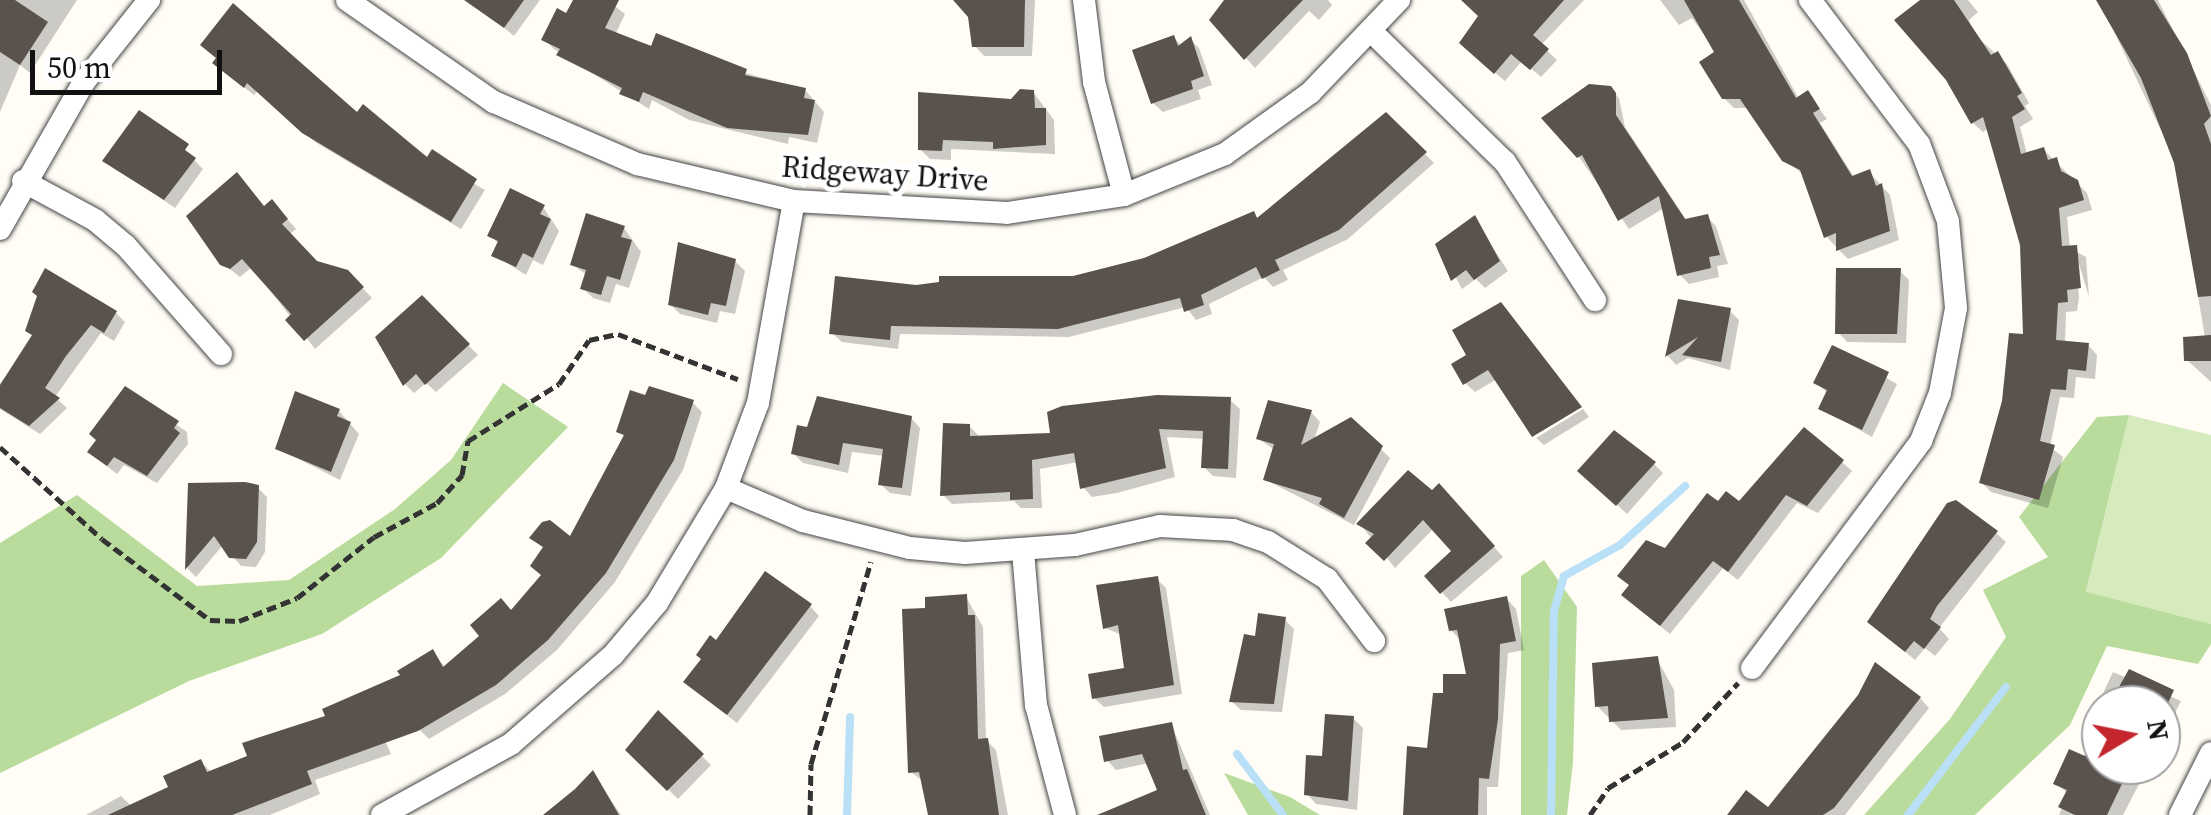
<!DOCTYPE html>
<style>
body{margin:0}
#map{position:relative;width:2211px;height:815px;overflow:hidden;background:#fffdf5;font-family:"Source Serif 4",serif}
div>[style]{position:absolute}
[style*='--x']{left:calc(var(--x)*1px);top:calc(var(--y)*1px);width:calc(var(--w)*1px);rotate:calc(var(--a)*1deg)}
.green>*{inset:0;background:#d5ebbd}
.forest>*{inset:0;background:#b9dc9c}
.shadow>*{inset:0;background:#0003}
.stream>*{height:8px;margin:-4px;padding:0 4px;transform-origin:4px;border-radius:4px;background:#b9e0f7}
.building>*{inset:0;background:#5a524d}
.path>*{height:5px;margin-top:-2.5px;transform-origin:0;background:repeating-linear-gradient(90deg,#333 0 10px,transparent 0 15px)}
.roads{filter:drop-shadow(0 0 2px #444) drop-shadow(0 0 2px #444)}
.minor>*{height:22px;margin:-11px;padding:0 11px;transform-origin:11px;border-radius:11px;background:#fff}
span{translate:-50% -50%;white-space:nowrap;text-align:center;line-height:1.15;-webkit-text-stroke:10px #fff;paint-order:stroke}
.street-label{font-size:30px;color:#111}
.north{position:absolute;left:2081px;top:685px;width:100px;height:100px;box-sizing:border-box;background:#fff;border:2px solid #a0a0a0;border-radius:50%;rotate:80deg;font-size:28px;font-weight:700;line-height:40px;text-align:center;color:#111}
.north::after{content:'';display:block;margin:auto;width:35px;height:45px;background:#c4262e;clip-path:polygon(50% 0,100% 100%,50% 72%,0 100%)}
.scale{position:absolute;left:30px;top:50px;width:192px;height:45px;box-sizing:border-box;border:5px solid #111;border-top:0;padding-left:12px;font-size:30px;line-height:35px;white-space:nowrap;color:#111;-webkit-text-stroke:8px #fff;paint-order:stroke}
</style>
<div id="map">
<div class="green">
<div style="clip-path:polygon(2129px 415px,2211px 435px,2211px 624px,2086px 593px)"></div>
</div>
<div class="forest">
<div style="clip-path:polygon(503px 383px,568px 427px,441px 558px,322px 634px,189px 681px,0 773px,0 543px,77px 495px,197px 586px,289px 580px,395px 509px,451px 460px)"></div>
<div style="clip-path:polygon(2129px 415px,2086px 592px,2211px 624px,2211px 644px,2198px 664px,2107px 646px,2070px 725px,1975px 815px,1864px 815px,1950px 719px,2006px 637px,1983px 590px,2048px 557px,2019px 517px,2097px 417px)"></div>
<div style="clip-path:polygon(1544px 560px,1577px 607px,1573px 762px,1567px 815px,1521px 815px,1521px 576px)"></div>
<div style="clip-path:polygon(1224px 773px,1290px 797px,1320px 815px,1248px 815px)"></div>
</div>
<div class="shadow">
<div style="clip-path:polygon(0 0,77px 0,30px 73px,20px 65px,0 112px)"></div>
<div style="clip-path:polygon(471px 0,540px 0,514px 36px)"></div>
<div style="clip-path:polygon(591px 0,607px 0,625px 14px,615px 35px,805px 90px,824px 112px,817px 143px,789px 137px,788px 144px,689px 120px,652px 100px,649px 109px,554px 49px,544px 39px)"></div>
<div style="clip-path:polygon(957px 0,1035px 0,1032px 56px,984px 56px,975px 46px,971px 16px)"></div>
<div style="clip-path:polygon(1227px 0,1328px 0,1332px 5px,1319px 20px,1309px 11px,1255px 68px,1212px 20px)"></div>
<div style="clip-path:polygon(1484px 0,1584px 0,1541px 45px,1557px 60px,1541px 77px,1522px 61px,1505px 81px,1471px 52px)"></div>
<div style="clip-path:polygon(1660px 0,1744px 0,1799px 99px,1808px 94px,1827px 119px,1820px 123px,1854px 177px,1869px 172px,1890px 195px,1899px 240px,1848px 259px,1839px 250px,1826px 236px,1804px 175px,1784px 159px,1749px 108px,1734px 108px,1724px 98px,1717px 53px,1692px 18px,1679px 25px)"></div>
<div style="clip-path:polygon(1924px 0,1968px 0,1978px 12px,1969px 20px,1975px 35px,2007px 64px,2029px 103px,2025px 106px,2033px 119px,2020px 127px,2027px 154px,2044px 150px,2087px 193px,2092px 210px,2067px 217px,2070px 248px,2086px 257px,2089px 297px,2076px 254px,2079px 298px,2077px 311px,2066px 312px,2065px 343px,2088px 345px,2097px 355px,2095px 379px,2076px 377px,2074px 398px,2060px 397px,2050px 447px,2063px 457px,2048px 508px,1991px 492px,1981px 482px,2026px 337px,2022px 245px,1989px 128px,1983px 132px,1973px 123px)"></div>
<div style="clip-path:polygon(2099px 0,2158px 0,2211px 105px,2211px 382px,2187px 360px,2205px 338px,2176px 162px)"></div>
<div style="clip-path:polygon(1174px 38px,1182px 46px,1190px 39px,1199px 48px,1212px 85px,1198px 90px,1201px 99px,1163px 112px,1153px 103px)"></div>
<div style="clip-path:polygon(225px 72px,357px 116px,485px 190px,461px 229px,315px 142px,258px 91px,254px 95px)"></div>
<div style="clip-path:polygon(1610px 88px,1619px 98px,1625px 127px,1687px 221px,1707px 217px,1716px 226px,1728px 264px,1717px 266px,1719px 277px,1689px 284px,1679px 274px,1664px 208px,1629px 229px,1579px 157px)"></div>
<div style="clip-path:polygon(1033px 92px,1054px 120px,1055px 154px,951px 149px,951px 160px,930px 159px,920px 149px)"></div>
<div style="clip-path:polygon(1386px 115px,1434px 163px,1348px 239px,1283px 270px,1288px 280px,1273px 287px,1264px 277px,1209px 304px,1212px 314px,1196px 320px,1186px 307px,1069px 337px,900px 334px,898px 349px,842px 342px,832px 333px,916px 287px,1073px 279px,1145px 260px,1253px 214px,1259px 219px)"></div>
<div style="clip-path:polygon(105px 160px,194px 160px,203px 169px,175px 208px)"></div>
<div style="clip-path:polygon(543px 207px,559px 231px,543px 265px,533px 260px,526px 275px,494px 255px,499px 244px,490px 235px)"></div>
<div style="clip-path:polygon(265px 209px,281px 212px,296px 229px,290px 234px,317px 264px,347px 272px,372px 298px,315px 349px,252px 267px,240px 277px,222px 263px)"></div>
<div style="clip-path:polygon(1474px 219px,1508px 271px,1485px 288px,1476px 279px,1462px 289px,1438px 245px)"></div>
<div style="clip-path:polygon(624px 228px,641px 252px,629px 288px,616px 284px,610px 303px,593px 298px,583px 288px,587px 275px,573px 265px)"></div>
<div style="clip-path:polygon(735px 261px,745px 271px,735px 314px,720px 311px,717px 323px,680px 314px,670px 304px)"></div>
<div style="clip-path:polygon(1900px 271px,1909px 280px,1906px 343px,1847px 342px,1838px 332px)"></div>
<div style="clip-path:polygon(422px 299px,478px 355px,436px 392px,426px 383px,414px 393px,405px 384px)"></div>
<div style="clip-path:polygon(1680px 302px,1729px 310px,1739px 320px,1730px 370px,1688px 358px,1676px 365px,1668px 356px)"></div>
<div style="clip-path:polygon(116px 313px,125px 322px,114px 341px,101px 333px,55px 397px,67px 408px,40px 434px,0 409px,0 384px,34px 337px)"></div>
<div style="clip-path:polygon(1455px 331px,1497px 379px,1475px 392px,1465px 383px,1470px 356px)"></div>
<div style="clip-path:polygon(1833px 348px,1897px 384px,1872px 437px,1821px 408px,1828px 393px,1816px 383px)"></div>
<div style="clip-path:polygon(126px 390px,187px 432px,188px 444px,157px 483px,124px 465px,117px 474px,100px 461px)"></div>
<div style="clip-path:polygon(647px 398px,692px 402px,702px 412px,683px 470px,615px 582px,557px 650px,505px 694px,429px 739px,412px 722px,383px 736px,391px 754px,315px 780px,320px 794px,270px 815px,86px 815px,121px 796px,132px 807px,171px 788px,201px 762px,212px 773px,329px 718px,404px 677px,433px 653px,446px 668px,512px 613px,544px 576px,545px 549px,532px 538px,571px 540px,626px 438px,619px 431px)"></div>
<div style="clip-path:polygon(1230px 400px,1240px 409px,1236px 478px,1213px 476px,1204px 467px,1205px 439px,1167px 437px,1175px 477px,1117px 493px,1092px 497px,1083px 487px,1078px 462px,1040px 469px,1042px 508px,1021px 508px,1014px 501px,952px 504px,943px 495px,969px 426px,979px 436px,1053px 436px)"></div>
<div style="clip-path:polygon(1583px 409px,1589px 417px,1544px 445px,1536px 438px)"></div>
<div style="clip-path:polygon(339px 411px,359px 434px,340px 480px,277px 448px)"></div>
<div style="clip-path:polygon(1311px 412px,1320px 422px,1314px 440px,1351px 420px,1390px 458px,1354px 525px,1266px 480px,1275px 450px,1259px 439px)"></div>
<div style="clip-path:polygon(911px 418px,920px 428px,911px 496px,890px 493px,880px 484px,884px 456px,852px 452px,848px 473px,803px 463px,794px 454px)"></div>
<div style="clip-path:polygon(1842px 462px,1852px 471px,1818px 513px,1797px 503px,1738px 580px,1723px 568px,1670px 634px,1633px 604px,1666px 551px,1719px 505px,1740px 504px)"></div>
<div style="clip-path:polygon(1654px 464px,1663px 473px,1627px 514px,1590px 480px)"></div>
<div style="clip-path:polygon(191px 485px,258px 488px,267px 497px,265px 552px,256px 567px,241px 566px,223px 545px,196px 577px,188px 569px)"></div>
<div style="clip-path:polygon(1432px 493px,1449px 496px,1503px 557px,1451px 602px,1427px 576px,1455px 552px,1434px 528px,1395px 568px,1360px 524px)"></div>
<div style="clip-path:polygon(1996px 533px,2006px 542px,1939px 628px,1949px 639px,1935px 656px,1925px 648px,1915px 660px,1880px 631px)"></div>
<div style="clip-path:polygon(1157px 579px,1166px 588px,1182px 694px,1104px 707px,1094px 698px,1127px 670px,1122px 635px,1105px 628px)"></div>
<div style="clip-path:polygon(966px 597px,983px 627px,986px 740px,996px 750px,1008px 815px,932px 815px,923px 781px,911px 772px,928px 610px)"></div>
<div style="clip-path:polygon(1507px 599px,1516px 609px,1524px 650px,1508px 653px,1498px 787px,1487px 787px,1487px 815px,1405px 815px,1445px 696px,1469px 677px,1460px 640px,1451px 630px)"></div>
<div style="clip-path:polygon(810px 606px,819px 616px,737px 723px,696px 691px,717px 644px)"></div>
<div style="clip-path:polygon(1284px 619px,1294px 629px,1282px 712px,1241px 710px,1231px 701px,1257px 638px)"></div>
<div style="clip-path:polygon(1657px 659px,1674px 690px,1676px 727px,1621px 730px,1597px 706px)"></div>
<div style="clip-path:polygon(2113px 672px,2181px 701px,2161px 741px,2161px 705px,2097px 706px)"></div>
<div style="clip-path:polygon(1920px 698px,1929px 708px,1845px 815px,1731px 815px,1768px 810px)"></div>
<div style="clip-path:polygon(658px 713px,711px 765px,678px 799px,628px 750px)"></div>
<div style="clip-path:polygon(1353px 718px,1363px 728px,1357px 810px,1316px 804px,1307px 794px)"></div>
<div style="clip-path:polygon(1171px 724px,1210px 815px,1126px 815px,1160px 791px,1149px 763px,1116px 770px,1107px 760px)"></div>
<div style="clip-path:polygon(2101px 727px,2101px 765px,2149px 765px,2123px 815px,2059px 815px,2068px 794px,2056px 783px,2086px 760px)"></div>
<div style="clip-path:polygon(593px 774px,621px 815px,562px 815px)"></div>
</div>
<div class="stream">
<div style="--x:1237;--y:754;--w:76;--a:53"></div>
<div style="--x:847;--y:815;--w:98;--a:-88.2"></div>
<div style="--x:1551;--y:815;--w:204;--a:-89.2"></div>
<div style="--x:1554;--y:611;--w:36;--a:-74"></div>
<div style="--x:1564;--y:576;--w:64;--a:-29"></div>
<div style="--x:1620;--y:545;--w:88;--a:-42.2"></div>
<div style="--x:1908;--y:815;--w:161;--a:-52.6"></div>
</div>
<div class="building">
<div style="clip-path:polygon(0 0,15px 0,48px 22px,20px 65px,0 52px)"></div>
<div style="clip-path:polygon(464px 0,524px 0,504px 28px)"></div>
<div style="clip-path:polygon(573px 0,619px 0,605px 28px,651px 46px,656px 33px,747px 69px,745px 75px,806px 88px,804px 98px,815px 100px,808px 135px,727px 128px,643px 92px,639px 102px,619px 94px,622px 88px,556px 55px,560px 49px,541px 40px,557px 8px,566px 13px)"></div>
<div style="clip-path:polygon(953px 0,1025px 0,1024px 47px,972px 47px,968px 17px)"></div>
<div style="clip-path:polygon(1224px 0,1303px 0,1244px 60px,1209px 20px)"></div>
<div style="clip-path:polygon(1461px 0,1564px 0,1533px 35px,1549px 49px,1530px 70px,1511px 54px,1494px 74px,1459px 43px,1478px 16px)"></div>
<div style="clip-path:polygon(1684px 0,1739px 0,1796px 98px,1808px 90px,1820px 109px,1813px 113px,1852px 176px,1870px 169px,1876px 186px,1882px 183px,1890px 231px,1836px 251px,1836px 233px,1824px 238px,1800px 170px,1782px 161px,1740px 99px,1722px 99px,1699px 62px,1714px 52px)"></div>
<div style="clip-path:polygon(1920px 0,1954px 0,1991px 55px,1998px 51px,2022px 93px,2017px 96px,2025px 109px,2012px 117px,2021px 154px,2044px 147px,2048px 160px,2057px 157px,2061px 171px,2078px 180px,2084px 200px,2059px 208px,2062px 246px,2077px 245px,2081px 288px,2067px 290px,2068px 302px,2058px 303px,2056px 340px,2089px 343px,2086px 371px,2068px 369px,2066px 390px,2051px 389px,2040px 441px,2055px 445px,2039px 500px,1979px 483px,2002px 401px,2009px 333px,2023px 334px,2020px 245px,1983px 117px,1971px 124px,1946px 80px,1894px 20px)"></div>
<div style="clip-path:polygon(2096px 0,2154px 0,2187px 53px,2211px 116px,2204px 124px,2211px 144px,2211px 296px,2198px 297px,2174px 163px,2141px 78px)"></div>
<div style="clip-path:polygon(233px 3px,357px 112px,363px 104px,427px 157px,432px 149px,477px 179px,451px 222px,302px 133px,247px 83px,244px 88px,212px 63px,216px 58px,200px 45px)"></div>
<div style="clip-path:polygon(1174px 35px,1178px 46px,1191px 36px,1204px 76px,1191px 81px,1193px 89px,1151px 104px,1132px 50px)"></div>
<div style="clip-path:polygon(1589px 84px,1611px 86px,1616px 93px,1616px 115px,1685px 219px,1708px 214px,1720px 255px,1709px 257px,1711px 268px,1677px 276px,1659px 196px,1618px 221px,1582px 155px,1577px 158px,1541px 118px)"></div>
<div style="clip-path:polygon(1020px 89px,1034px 90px,1035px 108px,1046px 108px,1046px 145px,993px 149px,993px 142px,943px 140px,942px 151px,918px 150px,918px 92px,1011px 99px)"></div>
<div style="clip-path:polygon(139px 110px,189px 144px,185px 150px,196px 158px,164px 200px,102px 161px)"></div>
<div style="clip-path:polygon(1386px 112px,1427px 152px,1339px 230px,1275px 260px,1280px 270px,1262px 279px,1256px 267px,1201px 295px,1204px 305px,1184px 312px,1180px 298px,1058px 329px,891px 326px,890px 340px,829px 334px,835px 276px,916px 285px,939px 282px,939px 276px,1073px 276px,1144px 258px,1254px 211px,1257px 218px)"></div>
<div style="clip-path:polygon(237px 172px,264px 206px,272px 199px,288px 219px,282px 224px,317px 261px,348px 270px,364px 287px,304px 341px,285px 320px,291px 314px,242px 259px,230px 269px,220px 265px,186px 216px)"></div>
<div style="clip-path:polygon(510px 188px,545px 205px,540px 214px,551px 219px,533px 258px,523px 253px,516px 267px,491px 256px,498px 241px,487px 236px)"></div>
<div style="clip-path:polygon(586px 213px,625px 226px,621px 237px,632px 240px,620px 280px,607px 276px,601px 295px,580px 289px,586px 270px,570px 265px)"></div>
<div style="clip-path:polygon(1475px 215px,1500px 261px,1474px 280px,1466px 270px,1451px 281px,1435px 244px)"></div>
<div style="clip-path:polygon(678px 242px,736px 259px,726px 306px,711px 303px,708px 315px,668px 305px)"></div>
<div style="clip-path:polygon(45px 268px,117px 311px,104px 333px,91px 325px,66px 356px,45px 388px,60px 398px,29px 426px,0 408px,0 385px,32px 335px,25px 331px,37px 296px,32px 292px)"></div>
<div style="clip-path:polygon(1836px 268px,1901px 268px,1897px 334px,1835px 334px)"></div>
<div style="clip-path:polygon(422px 295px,470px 344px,425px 385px,416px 374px,403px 386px,375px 337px)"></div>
<div style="clip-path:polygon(1678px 299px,1731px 308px,1721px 362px,1682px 355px,1698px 337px,1665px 357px)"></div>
<div style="clip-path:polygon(1501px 302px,1582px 407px,1532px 437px,1488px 370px,1463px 385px,1451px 364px,1466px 355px,1452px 330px)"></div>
<div style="clip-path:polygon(2211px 335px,2211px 361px,2184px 361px,2183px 337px)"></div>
<div style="clip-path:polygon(1832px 345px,1889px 372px,1862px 430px,1818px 409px,1827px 390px,1813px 383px)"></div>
<div style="clip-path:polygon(125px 386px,179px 421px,174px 428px,180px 433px,147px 476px,114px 457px,107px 466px,87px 452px,96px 440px,89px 434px)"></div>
<div style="clip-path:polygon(649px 386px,694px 400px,674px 460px,606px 573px,548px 640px,496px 685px,418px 731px,307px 771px,312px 784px,232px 815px,108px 815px,168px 787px,163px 776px,201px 759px,207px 772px,247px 756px,242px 743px,325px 716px,322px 709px,400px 675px,397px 671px,433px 649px,443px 667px,479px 636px,470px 625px,501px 598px,511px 610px,541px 575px,530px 566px,543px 547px,529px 538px,542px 522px,550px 520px,570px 536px,624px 435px,616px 432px,630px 390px,645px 395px)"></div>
<div style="clip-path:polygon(295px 391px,340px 409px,337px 416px,351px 422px,331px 472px,275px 449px)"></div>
<div style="clip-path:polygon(1157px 395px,1231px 397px,1228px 469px,1201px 468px,1203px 431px,1159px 429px,1166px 468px,1080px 489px,1074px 453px,1032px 460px,1033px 499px,1010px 500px,1010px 492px,940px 496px,943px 423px,970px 424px,970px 436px,1050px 433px,1047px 412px,1062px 406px)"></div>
<div style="clip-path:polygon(817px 396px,912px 416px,902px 488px,878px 485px,883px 449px,843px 443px,839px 465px,791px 454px,797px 425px,807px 427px)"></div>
<div style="clip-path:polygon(1268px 400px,1312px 410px,1301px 445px,1351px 417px,1383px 446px,1344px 518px,1319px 504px,1322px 498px,1263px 480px,1274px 444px,1256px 439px)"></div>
<div style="clip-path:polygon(1804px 427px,1844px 460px,1807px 506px,1786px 495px,1728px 572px,1713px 561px,1660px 626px,1621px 595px,1629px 585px,1617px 576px,1646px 540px,1665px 548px,1707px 493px,1718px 501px,1726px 491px,1739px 501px)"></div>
<div style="clip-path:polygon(1614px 430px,1656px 462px,1616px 506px,1577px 471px)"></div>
<div style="clip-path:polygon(1408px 470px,1432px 490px,1439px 483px,1495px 546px,1440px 594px,1424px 576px,1451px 551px,1423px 520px,1384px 561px,1365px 543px,1374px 534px,1356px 524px)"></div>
<div style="clip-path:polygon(245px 482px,259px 485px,257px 542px,246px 559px,229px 558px,214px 536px,185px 570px,188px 483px)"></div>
<div style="clip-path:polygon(1956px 500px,1998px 531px,1937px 606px,1930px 619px,1941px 627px,1924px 649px,1914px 641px,1905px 652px,1867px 622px,1947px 503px)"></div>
<div style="clip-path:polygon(765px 571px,812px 604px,727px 715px,683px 682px,701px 659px,696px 655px,710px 635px,716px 640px)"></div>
<div style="clip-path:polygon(1158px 576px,1174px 685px,1092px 699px,1088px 674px,1124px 668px,1118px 625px,1103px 629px,1096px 585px)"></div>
<div style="clip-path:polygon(967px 594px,968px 615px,975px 615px,978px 739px,988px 738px,999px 815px,928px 815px,919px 772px,908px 773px,902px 609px,925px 608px,925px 597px)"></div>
<div style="clip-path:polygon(1507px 596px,1516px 641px,1500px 644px,1498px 719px,1489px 779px,1479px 778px,1478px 815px,1403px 815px,1407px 746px,1427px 748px,1433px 693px,1443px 693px,1443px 674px,1466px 674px,1457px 630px,1449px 631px,1444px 609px)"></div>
<div style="clip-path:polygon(1258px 613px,1286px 617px,1274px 704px,1229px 702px,1244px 634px,1255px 636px)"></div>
<div style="clip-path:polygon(1658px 656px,1668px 718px,1609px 722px,1608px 706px,1595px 707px,1592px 663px)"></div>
<div style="clip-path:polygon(1875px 662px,1921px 697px,1834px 808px,1823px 815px,1727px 815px,1746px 790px,1768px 807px,1858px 695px)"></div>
<div style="clip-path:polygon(2129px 669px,2174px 690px,2163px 714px,2161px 705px,2109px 705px)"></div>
<div style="clip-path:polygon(658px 710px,704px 754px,667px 791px,625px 750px)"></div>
<div style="clip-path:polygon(1325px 714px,1354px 716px,1348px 801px,1304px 795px,1306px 755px,1322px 756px)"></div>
<div style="clip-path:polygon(2101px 721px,2101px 765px,2131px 765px,2107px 815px,2075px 815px,2058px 807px,2067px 790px,2053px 784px,2069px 749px,2085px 756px)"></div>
<div style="clip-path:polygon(1172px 722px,1183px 770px,1187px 769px,1206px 815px,1097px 815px,1157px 790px,1142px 754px,1104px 762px,1099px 736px)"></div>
<div style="clip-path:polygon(593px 770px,619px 815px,543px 815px,575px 789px)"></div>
</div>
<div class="path">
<div style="--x:0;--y:447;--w:137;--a:42"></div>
<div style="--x:102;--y:539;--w:135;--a:36.9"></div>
<div style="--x:210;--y:620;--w:29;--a:2"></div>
<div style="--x:239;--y:621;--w:62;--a:-21.6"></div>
<div style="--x:297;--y:598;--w:98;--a:-38.4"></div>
<div style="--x:374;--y:537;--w:72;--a:-28.4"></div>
<div style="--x:437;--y:503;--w:38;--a:-48"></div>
<div style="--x:462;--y:475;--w:35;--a:-80"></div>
<div style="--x:468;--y:441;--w:107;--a:-32.1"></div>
<div style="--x:559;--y:384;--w:53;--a:-55.7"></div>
<div style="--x:589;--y:340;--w:30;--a:-12"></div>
<div style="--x:618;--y:334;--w:128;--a:20.6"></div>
<div style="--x:810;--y:815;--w:51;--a:-88.9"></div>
<div style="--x:811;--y:764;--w:211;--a:-73.5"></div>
<div style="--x:1590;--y:815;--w:32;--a:-56"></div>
<div style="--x:1608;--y:788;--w:88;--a:-31.5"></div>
<div style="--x:1683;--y:742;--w:81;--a:-47"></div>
</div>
<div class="roads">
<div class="minor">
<div style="--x:347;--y:0;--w:179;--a:34.8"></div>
<div style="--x:494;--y:102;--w:156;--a:23.4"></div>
<div style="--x:637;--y:164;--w:161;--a:13.3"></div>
<div style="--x:794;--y:201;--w:213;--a:3.2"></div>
<div style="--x:1007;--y:213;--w:118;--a:-8.7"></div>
<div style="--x:1124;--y:195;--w:109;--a:-22.1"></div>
<div style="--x:1225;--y:154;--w:105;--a:-35.7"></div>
<div style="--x:1310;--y:93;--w:129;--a:-46.3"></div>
<div style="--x:1084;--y:0;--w:83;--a:83"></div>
<div style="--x:1094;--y:82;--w:117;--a:75.1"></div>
<div style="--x:1371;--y:31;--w:187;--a:44.4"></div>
<div style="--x:1505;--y:162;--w:165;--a:56.9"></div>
<div style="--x:23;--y:181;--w:82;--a:28.4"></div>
<div style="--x:95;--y:220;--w:40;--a:40"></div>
<div style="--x:126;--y:246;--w:144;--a:48.7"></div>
<div style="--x:0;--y:229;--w:169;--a:-60.3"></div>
<div style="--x:84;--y:82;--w:105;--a:-51.6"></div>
<div style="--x:726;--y:488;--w:84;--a:23.2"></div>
<div style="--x:803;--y:521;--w:110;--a:14.2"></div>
<div style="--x:910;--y:548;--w:55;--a:5.2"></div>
<div style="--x:965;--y:553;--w:110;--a:-4.2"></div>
<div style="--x:1075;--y:545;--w:87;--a:-12.6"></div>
<div style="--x:1160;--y:526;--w:73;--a:3.1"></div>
<div style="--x:1233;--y:530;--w:37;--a:19"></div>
<div style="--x:1268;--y:542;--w:70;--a:32.1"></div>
<div style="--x:1327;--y:579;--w:78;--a:52.8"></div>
<div style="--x:1023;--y:551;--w:155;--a:85.2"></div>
<div style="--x:1036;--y:705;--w:114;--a:75.2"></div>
<div style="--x:1752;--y:668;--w:283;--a:-53.3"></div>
<div style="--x:1921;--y:441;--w:52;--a:-68.4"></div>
<div style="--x:1940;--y:393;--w:86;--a:-79.3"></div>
<div style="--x:1956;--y:308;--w:87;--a:-95.3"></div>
<div style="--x:1948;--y:221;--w:82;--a:-110.6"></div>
<div style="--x:1919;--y:144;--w:181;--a:-127.1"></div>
<div style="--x:382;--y:815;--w:147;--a:-28.8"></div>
<div style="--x:511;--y:744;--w:135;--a:-41.1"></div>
<div style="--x:613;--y:655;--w:68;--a:-49.8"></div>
<div style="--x:657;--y:603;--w:134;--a:-59"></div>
<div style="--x:726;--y:488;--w:91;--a:-69.4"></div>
<div style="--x:758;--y:403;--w:205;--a:-79.9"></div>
<div style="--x:2180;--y:815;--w:69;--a:-63.4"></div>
</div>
</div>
<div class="street-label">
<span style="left:885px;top:174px;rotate:4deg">Ridgeway Drive</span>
</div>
<div class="north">N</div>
<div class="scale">50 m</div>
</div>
